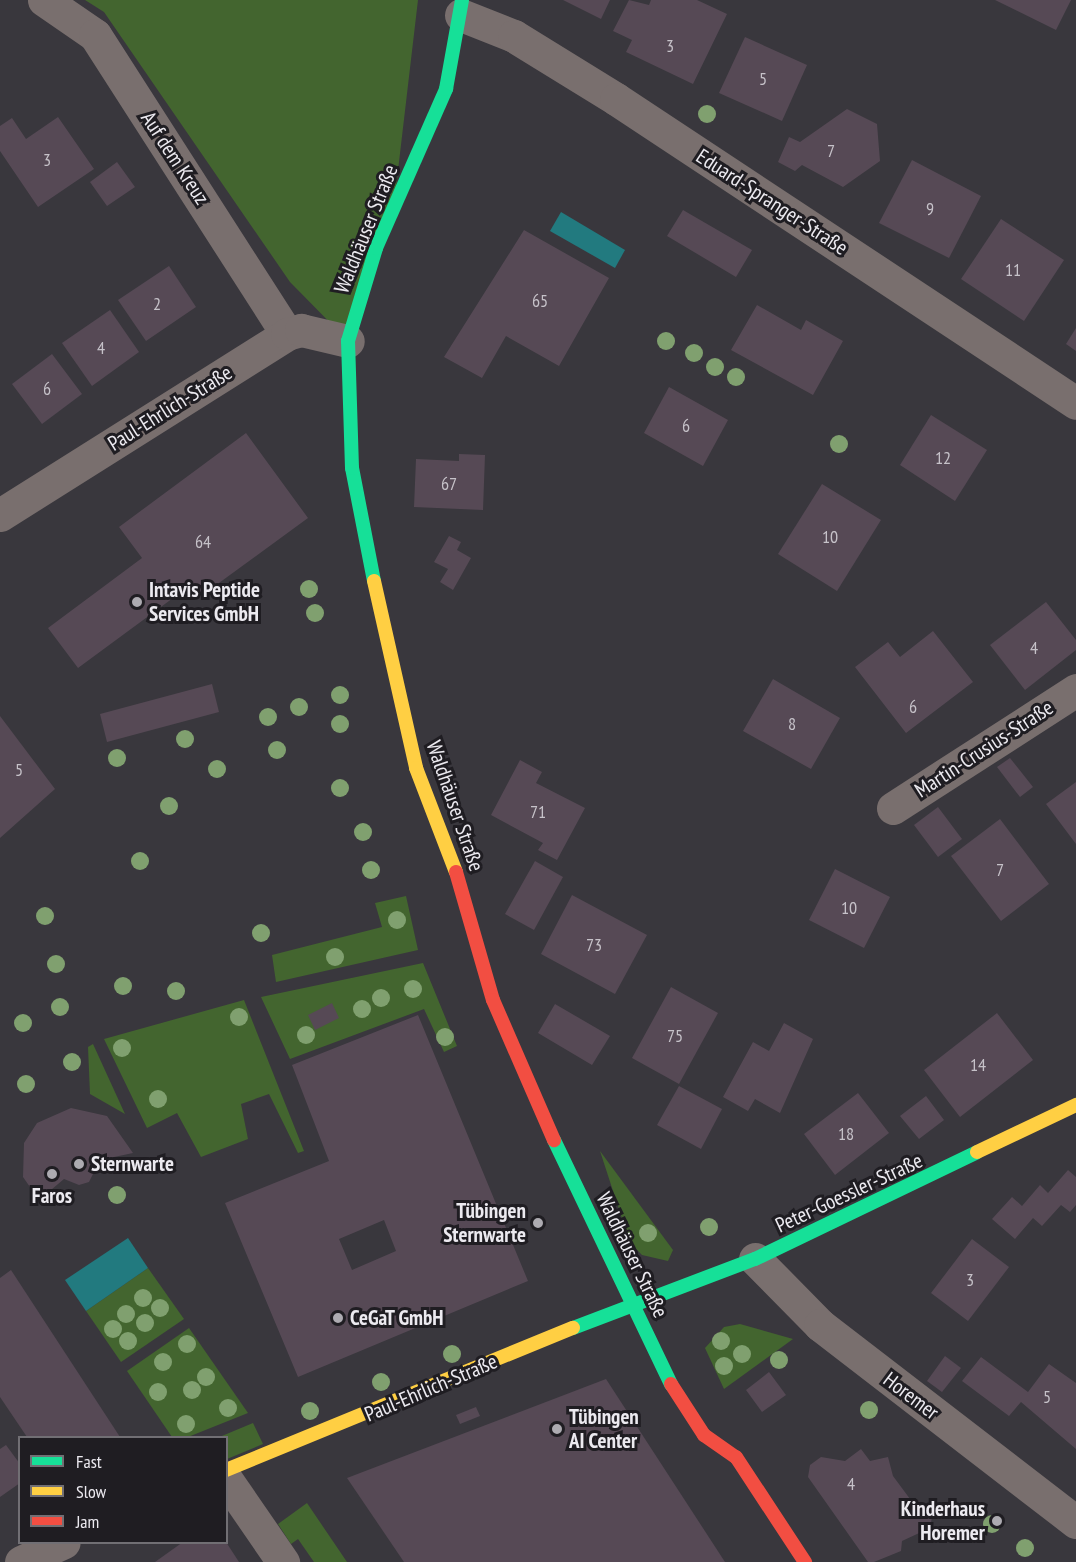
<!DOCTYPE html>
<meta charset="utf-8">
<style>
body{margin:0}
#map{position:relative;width:1076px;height:1562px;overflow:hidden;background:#39373d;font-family:"PT Sans Narrow",sans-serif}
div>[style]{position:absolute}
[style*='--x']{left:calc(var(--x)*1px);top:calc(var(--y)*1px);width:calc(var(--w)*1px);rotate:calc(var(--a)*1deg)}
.green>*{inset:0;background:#43652f}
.water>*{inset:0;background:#227a7f}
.building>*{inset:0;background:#564955}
.street>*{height:33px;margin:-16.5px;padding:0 16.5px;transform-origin:16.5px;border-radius:16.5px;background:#796f6e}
.fast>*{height:14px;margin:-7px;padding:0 7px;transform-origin:7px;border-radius:7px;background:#16e098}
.slow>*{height:14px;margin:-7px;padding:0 7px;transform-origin:7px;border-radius:7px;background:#ffcf43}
.jam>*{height:14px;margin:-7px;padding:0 7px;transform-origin:7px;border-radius:7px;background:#f24e42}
.trees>*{width:18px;height:18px;margin:-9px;border-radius:50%;background:#80a06f}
.dots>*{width:16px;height:16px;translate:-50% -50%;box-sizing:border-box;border:3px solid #1f1d22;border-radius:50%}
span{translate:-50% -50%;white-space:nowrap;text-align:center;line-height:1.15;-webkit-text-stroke:6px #1f1d22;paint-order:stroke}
.number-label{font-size:18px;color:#c6c2c9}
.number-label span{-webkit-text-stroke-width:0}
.street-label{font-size:21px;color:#eceaf0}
.poi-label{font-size:21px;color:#eceaf0;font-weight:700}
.left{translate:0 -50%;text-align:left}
.right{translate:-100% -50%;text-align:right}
.legend{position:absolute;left:18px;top:1436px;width:210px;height:108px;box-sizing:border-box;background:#1f1d22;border:2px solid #716f74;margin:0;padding:8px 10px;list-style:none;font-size:18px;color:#eceaf0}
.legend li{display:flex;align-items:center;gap:12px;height:30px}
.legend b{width:30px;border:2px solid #716f74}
</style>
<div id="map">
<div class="green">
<div style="clip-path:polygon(85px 0,418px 0,393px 213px,348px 341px,290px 282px,104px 12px)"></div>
<div style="clip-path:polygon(406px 896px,418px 950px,276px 982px,272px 955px,382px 927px,375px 903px)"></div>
<div style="clip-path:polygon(423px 963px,457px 1046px,444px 1052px,424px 1009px,290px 1059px,261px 997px)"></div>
<div style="clip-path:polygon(244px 1000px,304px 1151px,298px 1153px,269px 1094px,241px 1104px,248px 1139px,201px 1157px,177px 1113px,147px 1128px,104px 1039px)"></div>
<div style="clip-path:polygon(93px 1044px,125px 1114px,90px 1094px,88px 1047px)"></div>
<div style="clip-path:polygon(600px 1151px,673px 1250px,668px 1261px,642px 1255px,630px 1243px)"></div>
<div style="clip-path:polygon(148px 1268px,184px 1319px,121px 1362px,86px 1311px)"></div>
<div style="clip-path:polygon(740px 1324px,793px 1339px,724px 1389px,705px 1348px,724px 1327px)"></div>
<div style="clip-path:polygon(189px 1328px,248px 1413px,188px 1437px,172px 1437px,127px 1371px)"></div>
<div style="clip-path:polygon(253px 1423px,263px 1444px,227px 1459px,226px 1438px,217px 1438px)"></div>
<div style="clip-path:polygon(307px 1503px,347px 1562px,314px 1562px,298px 1539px,291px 1544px,278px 1524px)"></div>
</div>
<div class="water">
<div style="clip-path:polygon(561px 212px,625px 250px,615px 268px,550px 231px)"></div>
<div style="clip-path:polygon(128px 1238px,148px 1268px,86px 1311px,65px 1280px)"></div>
</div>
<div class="building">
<div style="clip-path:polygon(563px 0,610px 0,601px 19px)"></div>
<div style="clip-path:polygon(629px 0,649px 5px,651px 0,697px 0,727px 14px,693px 84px,626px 52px,632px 40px,613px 31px)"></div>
<div style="clip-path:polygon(995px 0,1071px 0,1056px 30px)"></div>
<div style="clip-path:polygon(745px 37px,807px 65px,782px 121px,719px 93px)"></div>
<div style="clip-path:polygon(847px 109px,877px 124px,880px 161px,843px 187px,802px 165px,795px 171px,778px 162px,789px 137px,800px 142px)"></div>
<div style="clip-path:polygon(58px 117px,94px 169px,38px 207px,0 151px,0 126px,12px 118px,26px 139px)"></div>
<div style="clip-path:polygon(912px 160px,981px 196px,949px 258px,879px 223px)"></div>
<div style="clip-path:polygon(117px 162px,135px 187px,107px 206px,90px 182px)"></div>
<div style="clip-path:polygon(683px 210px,752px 250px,736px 277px,667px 236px)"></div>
<div style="clip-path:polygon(1001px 219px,1064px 260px,1024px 321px,961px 279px)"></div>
<div style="clip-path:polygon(524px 230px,609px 278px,559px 366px,506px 336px,482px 378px,444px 357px)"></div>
<div style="clip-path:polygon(169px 266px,196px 307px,146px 341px,118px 300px)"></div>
<div style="clip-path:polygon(757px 305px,801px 330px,806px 320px,843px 341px,813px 395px,731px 350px)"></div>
<div style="clip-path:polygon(110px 310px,139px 352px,92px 386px,62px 343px)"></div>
<div style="clip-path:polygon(1076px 328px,1076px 351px,1066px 344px)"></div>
<div style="clip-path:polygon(52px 354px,82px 394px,42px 424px,12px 384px)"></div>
<div style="clip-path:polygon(669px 387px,728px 420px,703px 466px,644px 433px)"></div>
<div style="clip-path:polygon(931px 415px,987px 450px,955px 501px,900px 465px)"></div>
<div style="clip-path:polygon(246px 433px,308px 518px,197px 599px,188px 587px,78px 668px,48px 628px,142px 558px,119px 527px)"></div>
<div style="clip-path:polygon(459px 454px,485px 455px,483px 510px,414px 507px,416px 459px,459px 461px)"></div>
<div style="clip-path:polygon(822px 484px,881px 520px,837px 591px,778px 554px)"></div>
<div style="clip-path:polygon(449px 536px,461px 542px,457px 550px,471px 558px,453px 590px,440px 582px,448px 569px,434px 562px)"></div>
<div style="clip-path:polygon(1046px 602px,1076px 640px,1076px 650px,1025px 690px,990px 645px)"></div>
<div style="clip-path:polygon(933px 631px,973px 682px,906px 733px,855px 667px,888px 642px,900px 657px)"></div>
<div style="clip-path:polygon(773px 679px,840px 718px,811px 769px,743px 731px)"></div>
<div style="clip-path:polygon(212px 684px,219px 712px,107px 742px,100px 714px)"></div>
<div style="clip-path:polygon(0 716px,55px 789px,0 838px)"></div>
<div style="clip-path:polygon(1010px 758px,1033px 787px,1020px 797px,997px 767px)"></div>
<div style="clip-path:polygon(520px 760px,542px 772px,536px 783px,585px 808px,557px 860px,538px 850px,543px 843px,491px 815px)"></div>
<div style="clip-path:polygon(1076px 782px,1076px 844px,1046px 804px)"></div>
<div style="clip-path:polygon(938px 807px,962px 839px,938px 857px,914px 825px)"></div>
<div style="clip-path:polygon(1000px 819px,1049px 884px,1001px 921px,951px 856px)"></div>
<div style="clip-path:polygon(535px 861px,563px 877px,534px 930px,505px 914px)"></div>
<div style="clip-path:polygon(835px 869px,890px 897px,864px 948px,809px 920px)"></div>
<div style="clip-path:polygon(572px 895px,647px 935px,615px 994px,541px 954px)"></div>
<div style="clip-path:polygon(671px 987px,718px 1013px,679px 1084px,632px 1058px)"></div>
<div style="clip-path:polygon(332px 1003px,339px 1018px,315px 1030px,308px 1015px)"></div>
<div style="clip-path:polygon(555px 1004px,610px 1036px,592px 1065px,538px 1033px)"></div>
<div style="clip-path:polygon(997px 1013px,1033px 1060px,960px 1117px,924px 1070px)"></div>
<div style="clip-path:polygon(evenodd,418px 1015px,528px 1281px,298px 1377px,225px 1203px,329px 1161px,292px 1065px,418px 1015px,384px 1220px,396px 1251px,352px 1270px,339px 1239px,384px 1220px)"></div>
<div style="clip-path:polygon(784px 1023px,813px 1039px,780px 1113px,755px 1099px,748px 1111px,723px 1097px,753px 1042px,769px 1051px)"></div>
<div style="clip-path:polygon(679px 1086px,722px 1109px,701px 1149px,657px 1125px)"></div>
<div style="clip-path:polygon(858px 1093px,889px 1133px,835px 1175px,804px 1134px)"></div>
<div style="clip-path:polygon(926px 1096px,944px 1120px,919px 1139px,900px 1116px)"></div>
<div style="clip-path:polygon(71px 1108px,107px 1116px,133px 1153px,100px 1160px,89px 1182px,79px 1185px,64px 1179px,39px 1200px,23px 1177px,24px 1143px,37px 1123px)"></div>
<div style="clip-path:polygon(1068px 1170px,1076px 1177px,1076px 1205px,1070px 1212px,1061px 1205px,1042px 1226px,1033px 1218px,1015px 1239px,992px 1219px,1012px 1197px,1022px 1206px,1040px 1185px,1048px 1193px)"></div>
<div style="clip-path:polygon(972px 1239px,1009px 1267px,968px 1321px,931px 1293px)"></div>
<div style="clip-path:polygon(11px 1270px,120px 1437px,27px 1437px,0 1397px,0 1278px)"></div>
<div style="clip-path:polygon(945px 1356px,961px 1368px,942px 1392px,927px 1381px)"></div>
<div style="clip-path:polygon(981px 1357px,1028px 1392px,1049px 1364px,1076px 1383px,1076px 1449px,1021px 1402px,1009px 1416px,962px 1381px)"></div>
<div style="clip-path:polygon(769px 1372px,786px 1395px,762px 1412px,746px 1390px)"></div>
<div style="clip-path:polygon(606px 1379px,725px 1562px,404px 1562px,347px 1478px)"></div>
<div style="clip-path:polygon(476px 1407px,480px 1416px,460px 1424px,456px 1415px)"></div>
<div style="clip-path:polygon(6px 1445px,20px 1464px,20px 1483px,0 1497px,0 1449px)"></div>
<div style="clip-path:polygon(861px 1449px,870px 1461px,888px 1457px,893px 1476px,916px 1507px,925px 1507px,932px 1517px,930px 1528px,902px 1541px,901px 1551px,874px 1562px,868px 1562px,808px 1477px,810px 1465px,821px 1457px,845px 1461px)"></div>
<div style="clip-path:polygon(183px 1542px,226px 1542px,239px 1562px,155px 1562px)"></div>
</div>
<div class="street">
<div style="--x:44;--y:0;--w:62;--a:34.5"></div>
<div style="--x:95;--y:35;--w:355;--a:57.3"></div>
<div style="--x:461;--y:15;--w:57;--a:21.6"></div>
<div style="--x:514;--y:36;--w:120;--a:31.7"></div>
<div style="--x:616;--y:99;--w:551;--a:33.46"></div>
<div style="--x:0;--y:515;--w:339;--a:-32.2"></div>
<div style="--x:287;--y:334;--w:15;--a:-16"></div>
<div style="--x:301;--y:330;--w:48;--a:13.2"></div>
<div style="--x:893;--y:808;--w:218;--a:-32.8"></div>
<div style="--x:755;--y:1259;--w:93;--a:45.4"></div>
<div style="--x:820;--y:1325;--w:323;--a:37.6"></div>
<div style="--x:226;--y:1479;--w:101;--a:55.5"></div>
<div style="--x:21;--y:1562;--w:47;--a:-24.9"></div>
</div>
<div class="fast">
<div style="--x:374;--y:581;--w:115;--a:-101"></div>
<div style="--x:352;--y:468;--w:127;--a:-91.8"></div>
<div style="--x:348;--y:341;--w:97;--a:-73.2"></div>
<div style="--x:376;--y:248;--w:174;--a:-66.2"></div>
<div style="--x:446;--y:89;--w:90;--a:-79.8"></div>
<div style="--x:554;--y:1140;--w:271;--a:64.4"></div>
<div style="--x:573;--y:1328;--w:195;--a:-20.8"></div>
<div style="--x:755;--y:1259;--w:246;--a:-25.7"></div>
</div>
<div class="slow">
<div style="--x:374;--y:581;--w:192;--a:77.3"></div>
<div style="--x:416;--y:768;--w:111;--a:69"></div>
<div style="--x:977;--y:1152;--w:110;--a:-25.4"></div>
<div style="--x:226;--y:1470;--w:375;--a:-22.3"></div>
</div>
<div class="jam">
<div style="--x:456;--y:872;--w:133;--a:73.9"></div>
<div style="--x:493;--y:1000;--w:153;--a:66.5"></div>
<div style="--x:671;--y:1384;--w:61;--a:57.1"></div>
<div style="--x:704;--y:1435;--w:39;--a:35"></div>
<div style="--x:736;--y:1457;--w:126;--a:56.7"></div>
</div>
<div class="trees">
<div style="left:707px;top:114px"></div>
<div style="left:666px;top:341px"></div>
<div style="left:694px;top:353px"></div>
<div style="left:715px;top:367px"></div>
<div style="left:736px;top:377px"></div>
<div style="left:839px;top:444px"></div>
<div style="left:309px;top:589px"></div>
<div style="left:315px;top:613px"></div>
<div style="left:340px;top:695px"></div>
<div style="left:299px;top:707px"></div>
<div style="left:268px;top:717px"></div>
<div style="left:340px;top:724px"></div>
<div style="left:185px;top:739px"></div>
<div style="left:277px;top:750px"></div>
<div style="left:117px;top:758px"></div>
<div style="left:217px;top:769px"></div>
<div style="left:340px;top:788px"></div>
<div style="left:169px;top:806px"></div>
<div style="left:363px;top:832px"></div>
<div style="left:140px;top:861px"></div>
<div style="left:371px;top:870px"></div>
<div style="left:45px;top:916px"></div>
<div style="left:397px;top:920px"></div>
<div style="left:261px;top:933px"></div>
<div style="left:335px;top:957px"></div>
<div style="left:56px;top:964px"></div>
<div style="left:123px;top:986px"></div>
<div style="left:413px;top:989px"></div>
<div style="left:176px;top:991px"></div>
<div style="left:381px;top:998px"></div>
<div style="left:60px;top:1007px"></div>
<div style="left:362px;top:1009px"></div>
<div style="left:239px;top:1017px"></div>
<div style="left:23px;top:1023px"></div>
<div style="left:306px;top:1035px"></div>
<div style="left:445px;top:1037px"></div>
<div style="left:122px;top:1048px"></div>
<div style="left:72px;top:1062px"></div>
<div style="left:26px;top:1084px"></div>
<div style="left:158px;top:1099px"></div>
<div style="left:117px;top:1195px"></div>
<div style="left:709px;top:1227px"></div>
<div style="left:648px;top:1233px"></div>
<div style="left:143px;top:1298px"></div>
<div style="left:160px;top:1308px"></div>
<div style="left:126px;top:1314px"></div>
<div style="left:145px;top:1323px"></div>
<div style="left:113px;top:1329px"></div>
<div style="left:128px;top:1341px"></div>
<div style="left:721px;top:1341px"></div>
<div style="left:187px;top:1344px"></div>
<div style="left:452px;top:1354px"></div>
<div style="left:742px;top:1354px"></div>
<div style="left:779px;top:1360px"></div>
<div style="left:163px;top:1362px"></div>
<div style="left:724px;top:1366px"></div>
<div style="left:206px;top:1377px"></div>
<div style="left:381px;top:1382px"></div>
<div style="left:192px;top:1390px"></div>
<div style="left:158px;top:1392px"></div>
<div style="left:228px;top:1408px"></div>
<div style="left:869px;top:1410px"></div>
<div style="left:310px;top:1411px"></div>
<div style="left:186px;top:1424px"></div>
<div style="left:992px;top:1524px"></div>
<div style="left:1025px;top:1548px"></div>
</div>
<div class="dots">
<div style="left:137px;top:602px;background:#adabb1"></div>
<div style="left:79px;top:1164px;background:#adabb1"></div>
<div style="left:52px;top:1174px;background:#adabb1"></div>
<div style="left:538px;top:1223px;background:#adabb1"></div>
<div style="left:338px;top:1318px;background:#adabb1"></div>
<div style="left:557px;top:1429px;background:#adabb1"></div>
<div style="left:997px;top:1521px;background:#adabb1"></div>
</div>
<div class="number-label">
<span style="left:670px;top:46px">3</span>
<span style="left:763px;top:79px">5</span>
<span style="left:831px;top:151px">7</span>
<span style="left:47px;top:160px">3</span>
<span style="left:930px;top:209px">9</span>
<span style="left:1013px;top:270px">11</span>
<span style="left:540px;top:301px">65</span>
<span style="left:157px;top:304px">2</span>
<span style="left:101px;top:348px">4</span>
<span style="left:47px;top:389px">6</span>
<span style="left:686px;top:426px">6</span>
<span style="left:943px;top:458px">12</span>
<span style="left:449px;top:484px">67</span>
<span style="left:830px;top:537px">10</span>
<span style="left:203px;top:542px">64</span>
<span style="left:1034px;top:648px">4</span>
<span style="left:913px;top:707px">6</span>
<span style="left:792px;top:724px">8</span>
<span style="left:19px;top:770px">5</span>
<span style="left:538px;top:812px">71</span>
<span style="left:1000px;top:870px">7</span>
<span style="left:849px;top:908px">10</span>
<span style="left:594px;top:945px">73</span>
<span style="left:675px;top:1036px">75</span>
<span style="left:978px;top:1065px">14</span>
<span style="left:846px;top:1134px">18</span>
<span style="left:970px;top:1280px">3</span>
<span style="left:1047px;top:1397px">5</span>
<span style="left:851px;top:1484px">4</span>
</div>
<div class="street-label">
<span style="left:175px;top:158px;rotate:57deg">Auf dem Kreuz</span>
<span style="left:772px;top:202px;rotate:33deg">Eduard-Spranger-Straße</span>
<span style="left:366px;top:229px;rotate:-68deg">Waldhäuser Straße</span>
<span style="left:170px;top:408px;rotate:-32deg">Paul-Ehrlich-Straße</span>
<span style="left:984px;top:749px;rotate:-33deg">Martin-Crusius-Straße</span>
<span style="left:455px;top:806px;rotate:71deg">Waldhäuser Straße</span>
<span style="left:849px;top:1193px;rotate:-25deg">Peter-Goessler-Straße</span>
<span style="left:632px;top:1255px;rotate:64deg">Waldhäuser Straße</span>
<span style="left:431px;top:1388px;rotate:-23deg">Paul-Ehrlich-Straße</span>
<span style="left:911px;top:1396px;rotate:37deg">Horemer</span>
</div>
<div class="poi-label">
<span class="left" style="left:149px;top:602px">Intavis Peptide<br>Services GmbH</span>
<span class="left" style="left:91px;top:1164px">Sternwarte</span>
<span style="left:52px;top:1196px">Faros</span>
<span class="right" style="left:526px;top:1223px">Tübingen<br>Sternwarte</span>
<span class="left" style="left:350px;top:1318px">CeGaT GmbH</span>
<span class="left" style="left:569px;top:1429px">Tübingen<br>AI Center</span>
<span class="right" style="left:985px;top:1521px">Kinderhaus<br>Horemer</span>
</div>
<ul class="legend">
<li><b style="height:8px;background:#16e098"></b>Fast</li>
<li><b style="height:8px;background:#ffcf43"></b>Slow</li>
<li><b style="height:8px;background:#f24e42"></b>Jam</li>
</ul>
</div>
